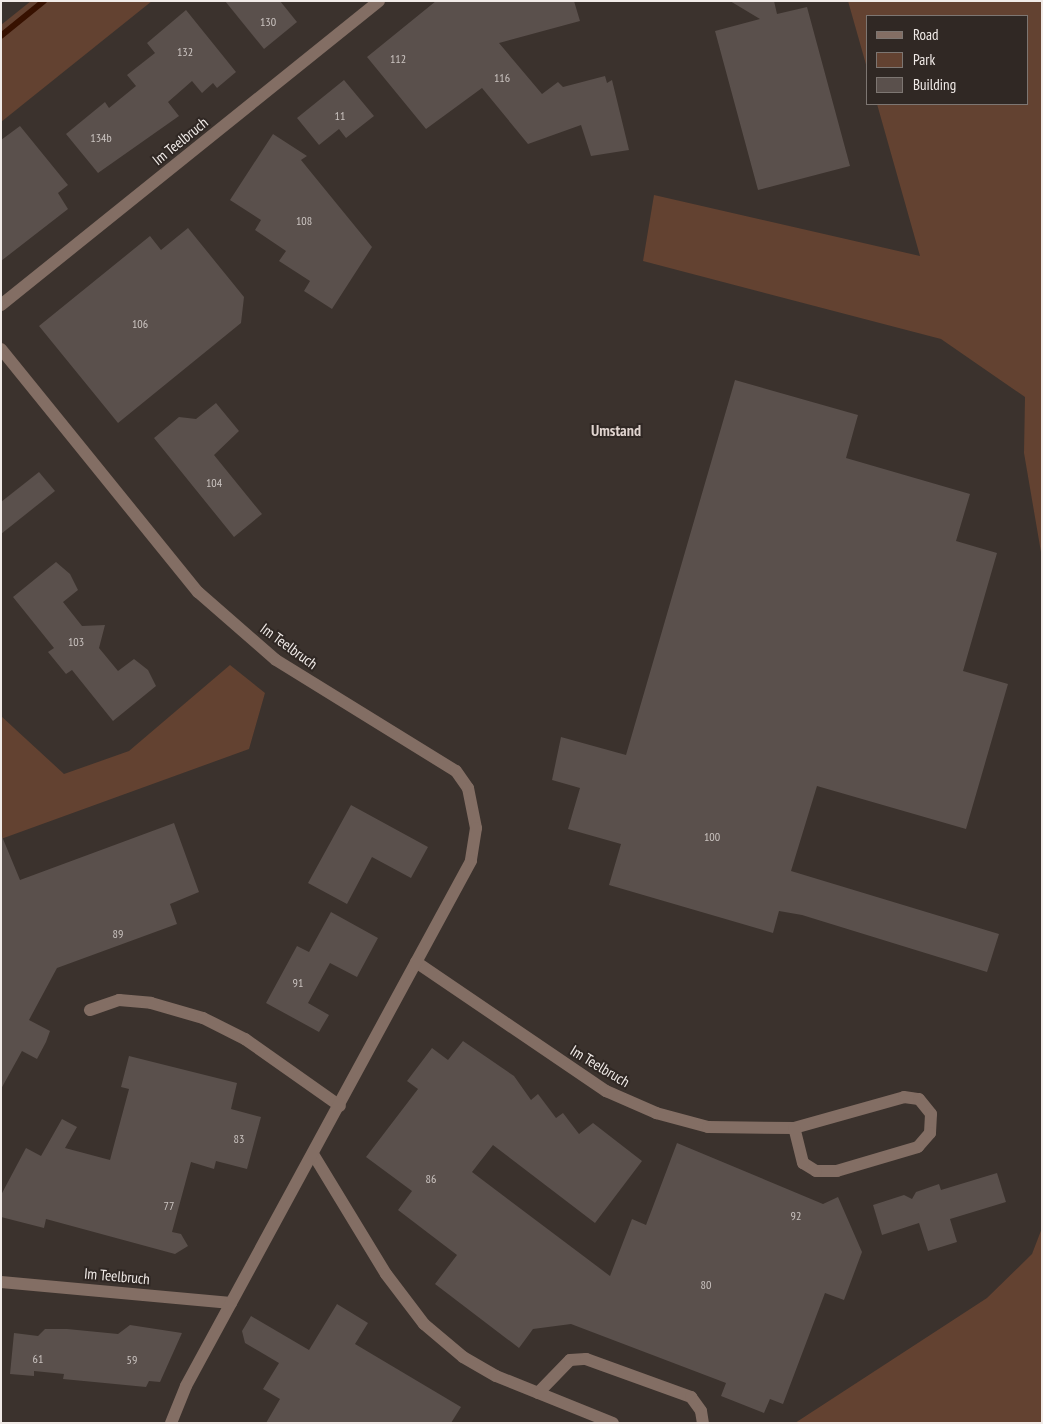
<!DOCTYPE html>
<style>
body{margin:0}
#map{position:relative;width:1043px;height:1424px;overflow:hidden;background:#3b322d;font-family:"PT Sans Narrow",sans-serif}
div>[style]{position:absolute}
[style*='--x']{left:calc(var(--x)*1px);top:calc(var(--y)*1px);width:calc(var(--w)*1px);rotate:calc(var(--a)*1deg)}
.green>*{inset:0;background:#634231}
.stream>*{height:5.5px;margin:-2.75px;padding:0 2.75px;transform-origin:2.75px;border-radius:2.75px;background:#371100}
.building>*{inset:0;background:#5a504c}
.minor>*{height:12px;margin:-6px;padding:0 6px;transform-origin:6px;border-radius:6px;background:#836e64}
.tertiary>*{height:12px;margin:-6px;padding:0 6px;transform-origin:6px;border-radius:6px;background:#836e64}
span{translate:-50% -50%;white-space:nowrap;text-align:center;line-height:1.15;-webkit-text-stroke:4px #302824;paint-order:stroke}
.number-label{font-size:12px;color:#cbc4c1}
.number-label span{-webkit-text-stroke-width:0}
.street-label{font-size:15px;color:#f1ebe8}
.neighbourhood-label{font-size:16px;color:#dfd3ce;font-weight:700}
.frame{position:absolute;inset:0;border:2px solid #f1ebe8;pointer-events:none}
.legend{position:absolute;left:866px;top:15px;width:162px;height:90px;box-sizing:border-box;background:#302824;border:1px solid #7d7672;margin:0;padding:6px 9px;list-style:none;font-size:15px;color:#f1ebe8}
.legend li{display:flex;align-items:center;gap:10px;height:25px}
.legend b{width:25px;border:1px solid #7d7672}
</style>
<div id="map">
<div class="green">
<div style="clip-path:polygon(31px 1px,152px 1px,1px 122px,1px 25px)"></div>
<div style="clip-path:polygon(848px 1px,1042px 1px,1042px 558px,1024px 453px,1025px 397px,941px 339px,643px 261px,654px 195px,920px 256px,877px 104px,1027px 104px,1027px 16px,867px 16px,867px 68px)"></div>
<div style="clip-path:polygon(230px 665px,265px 693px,249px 749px,1px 839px,1px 716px,64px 774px,129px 751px)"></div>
<div style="clip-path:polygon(1042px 1228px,1042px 1423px,795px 1423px,987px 1298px,1032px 1254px)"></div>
</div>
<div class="stream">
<div style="--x:1;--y:36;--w:55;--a:-39.1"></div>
</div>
<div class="building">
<div style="clip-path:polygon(225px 1px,280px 1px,297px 22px,264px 49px)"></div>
<div style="clip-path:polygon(436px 1px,574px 1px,580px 21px,499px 43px,542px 94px,558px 82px,563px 87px,605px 76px,607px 83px,612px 80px,629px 150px,591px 156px,581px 125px,528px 144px,482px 88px,426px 129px,367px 57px)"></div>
<div style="clip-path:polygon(730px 1px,774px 1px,777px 14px,807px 7px,850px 166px,758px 190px,715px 31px,760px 19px)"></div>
<div style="clip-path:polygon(186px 10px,236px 72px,217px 88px,213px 83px,202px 93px,192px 81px,168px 102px,179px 116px,98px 173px,66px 134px,105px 102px,109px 108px,136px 86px,127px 75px,155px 53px,147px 43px)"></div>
<div style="clip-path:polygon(344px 80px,374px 116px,346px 138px,339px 129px,319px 145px,297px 118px)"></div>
<div style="clip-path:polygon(20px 126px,68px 185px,58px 193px,68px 209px,1px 261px,1px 140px)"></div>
<div style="clip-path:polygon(273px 134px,307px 156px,301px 160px,372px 247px,332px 309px,304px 291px,310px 281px,279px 261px,286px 251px,255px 230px,261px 220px,230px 200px)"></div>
<div style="clip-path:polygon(188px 228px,244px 297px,241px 323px,118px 423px,39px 326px,150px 236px,161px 250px)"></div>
<div style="clip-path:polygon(735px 380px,858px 415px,846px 458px,970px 494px,956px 541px,997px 553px,963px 671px,1008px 684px,966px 829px,817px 786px,791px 871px,999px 934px,987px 972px,802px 915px,779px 911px,773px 933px,609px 885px,621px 844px,568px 829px,580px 788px,552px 780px,561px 737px,626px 755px)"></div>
<div style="clip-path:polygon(216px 403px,239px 431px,214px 455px,262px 514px,234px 537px,154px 438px,179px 417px,196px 419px)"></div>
<div style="clip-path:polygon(39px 472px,55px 491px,1px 534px,1px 502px)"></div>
<div style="clip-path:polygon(56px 562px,70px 574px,78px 590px,63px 602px,82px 626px,105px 625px,99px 648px,118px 671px,134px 659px,148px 670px,156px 686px,113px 721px,72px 670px,66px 674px,48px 652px,54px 648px,13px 597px)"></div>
<div style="clip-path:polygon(351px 805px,428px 847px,411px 878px,372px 857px,347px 904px,308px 883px)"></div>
<div style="clip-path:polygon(174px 823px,199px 892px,170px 904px,177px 924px,57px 968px,29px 1020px,50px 1031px,46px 1042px,37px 1059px,22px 1051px,1px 1089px,1px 834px,20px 880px)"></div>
<div style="clip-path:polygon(331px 912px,378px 938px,357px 977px,330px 963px,308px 1003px,329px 1015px,319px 1032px,266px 1003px,297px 946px,309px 952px)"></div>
<div style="clip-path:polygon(463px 1041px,514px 1076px,531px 1100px,538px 1094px,556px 1118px,563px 1113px,579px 1134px,593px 1123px,642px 1161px,595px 1223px,493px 1145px,472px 1172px,610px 1276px,632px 1219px,646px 1225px,677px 1143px,823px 1204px,838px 1197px,862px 1252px,844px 1300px,825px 1293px,783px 1404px,770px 1399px,764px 1413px,721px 1396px,726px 1383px,571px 1324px,533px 1329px,519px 1348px,435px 1284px,457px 1255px,398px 1210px,412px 1191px,366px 1157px,418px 1089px,407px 1081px,432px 1048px,448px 1060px)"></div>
<div style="clip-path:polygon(129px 1056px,237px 1083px,231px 1109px,261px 1117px,247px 1169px,216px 1161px,214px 1169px,191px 1162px,172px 1232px,181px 1234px,188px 1246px,175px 1254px,46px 1219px,44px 1228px,1px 1217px,1px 1195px,26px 1148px,41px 1156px,62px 1119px,77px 1127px,65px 1148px,110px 1160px,129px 1089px,121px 1087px)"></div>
<div style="clip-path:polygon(997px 1173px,1006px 1202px,950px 1219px,957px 1242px,928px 1251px,919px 1223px,882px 1235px,873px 1205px,904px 1195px,912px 1199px,916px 1192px,939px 1184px,941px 1190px)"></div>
<div style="clip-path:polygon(337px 1304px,368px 1323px,355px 1344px,461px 1407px,451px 1423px,266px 1423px,280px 1399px,263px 1389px,279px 1363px,245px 1343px,242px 1331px,251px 1316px,309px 1350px)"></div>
<div style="clip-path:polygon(130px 1325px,182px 1333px,160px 1382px,149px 1381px,146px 1387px,63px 1379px,64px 1374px,34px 1371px,34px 1376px,10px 1374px,14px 1333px,38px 1336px,45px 1329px,67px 1329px,118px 1334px)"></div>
</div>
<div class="minor">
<div style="--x:1;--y:305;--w:485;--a:-38.8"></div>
<div style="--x:416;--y:962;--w:230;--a:34.2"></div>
<div style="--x:606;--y:1091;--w:55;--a:23.7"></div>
<div style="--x:656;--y:1113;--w:54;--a:15.1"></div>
<div style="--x:708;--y:1127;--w:86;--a:0.7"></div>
<div style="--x:794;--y:1128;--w:114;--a:-15.7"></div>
<div style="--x:904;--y:1097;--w:15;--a:8"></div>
<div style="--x:919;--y:1099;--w:19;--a:51"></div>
<div style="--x:931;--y:1114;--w:19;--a:93"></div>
<div style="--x:930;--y:1133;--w:18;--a:131"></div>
<div style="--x:918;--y:1147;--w:84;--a:163.5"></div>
<div style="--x:837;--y:1171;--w:21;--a:180"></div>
<div style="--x:816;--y:1171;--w:15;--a:-148"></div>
<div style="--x:803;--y:1163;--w:36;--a:-104"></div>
<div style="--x:90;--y:1010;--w:31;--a:-19"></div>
<div style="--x:119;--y:1000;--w:32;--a:5"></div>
<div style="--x:151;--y:1003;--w:54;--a:16.1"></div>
<div style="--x:203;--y:1018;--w:47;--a:26.6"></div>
<div style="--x:245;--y:1039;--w:116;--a:35.2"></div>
<div style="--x:313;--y:1154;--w:140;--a:58.7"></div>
<div style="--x:386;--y:1274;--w:63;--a:52.8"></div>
<div style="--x:424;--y:1324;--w:51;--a:40.2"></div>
<div style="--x:463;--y:1357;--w:38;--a:30"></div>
<div style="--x:496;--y:1376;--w:126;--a:21.9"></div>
<div style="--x:1;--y:1282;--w:231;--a:5.2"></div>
<div style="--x:538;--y:1393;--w:46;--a:-45.9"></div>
<div style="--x:570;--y:1360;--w:16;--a:-4"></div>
<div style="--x:586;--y:1359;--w:112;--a:19.9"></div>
<div style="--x:691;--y:1397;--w:17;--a:54"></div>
<div style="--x:701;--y:1411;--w:12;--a:81"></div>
</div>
<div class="tertiary">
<div style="--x:1;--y:349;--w:313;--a:51"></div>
<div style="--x:198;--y:592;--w:103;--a:41.1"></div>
<div style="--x:276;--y:660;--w:211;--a:31.7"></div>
<div style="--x:456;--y:771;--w:21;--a:55"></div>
<div style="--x:468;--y:788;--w:41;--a:78.7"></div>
<div style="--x:476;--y:828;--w:33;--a:99"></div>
<div style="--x:471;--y:861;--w:597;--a:118.5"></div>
<div style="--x:186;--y:1386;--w:40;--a:112"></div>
</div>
<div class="number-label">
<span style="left:268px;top:22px">130</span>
<span style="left:185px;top:52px">132</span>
<span style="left:398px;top:59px">112</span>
<span style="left:502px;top:78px">116</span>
<span style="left:340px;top:116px">11</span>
<span style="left:101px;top:138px">134b</span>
<span style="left:304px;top:221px">108</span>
<span style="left:140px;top:324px">106</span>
<span style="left:214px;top:483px">104</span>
<span style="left:76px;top:642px">103</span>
<span style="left:712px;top:837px">100</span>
<span style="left:118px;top:934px">89</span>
<span style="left:298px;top:983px">91</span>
<span style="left:239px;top:1139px">83</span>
<span style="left:431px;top:1179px">86</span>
<span style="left:169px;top:1206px">77</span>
<span style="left:796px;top:1216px">92</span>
<span style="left:706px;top:1285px">80</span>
<span style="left:38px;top:1359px">61</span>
<span style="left:132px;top:1360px">59</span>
</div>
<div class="street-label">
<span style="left:180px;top:141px;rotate:-39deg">Im Teelbruch</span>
<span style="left:289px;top:646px;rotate:36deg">Im Teelbruch</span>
<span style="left:600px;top:1066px;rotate:31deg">Im Teelbruch</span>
<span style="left:117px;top:1276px;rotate:5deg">Im Teelbruch</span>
</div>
<div class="neighbourhood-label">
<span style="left:616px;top:430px">Umstand</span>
</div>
<div class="frame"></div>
<ul class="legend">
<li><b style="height:6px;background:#836e64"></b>Road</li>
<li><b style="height:14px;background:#634231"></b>Park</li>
<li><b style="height:14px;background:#5a504c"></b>Building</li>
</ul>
</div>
